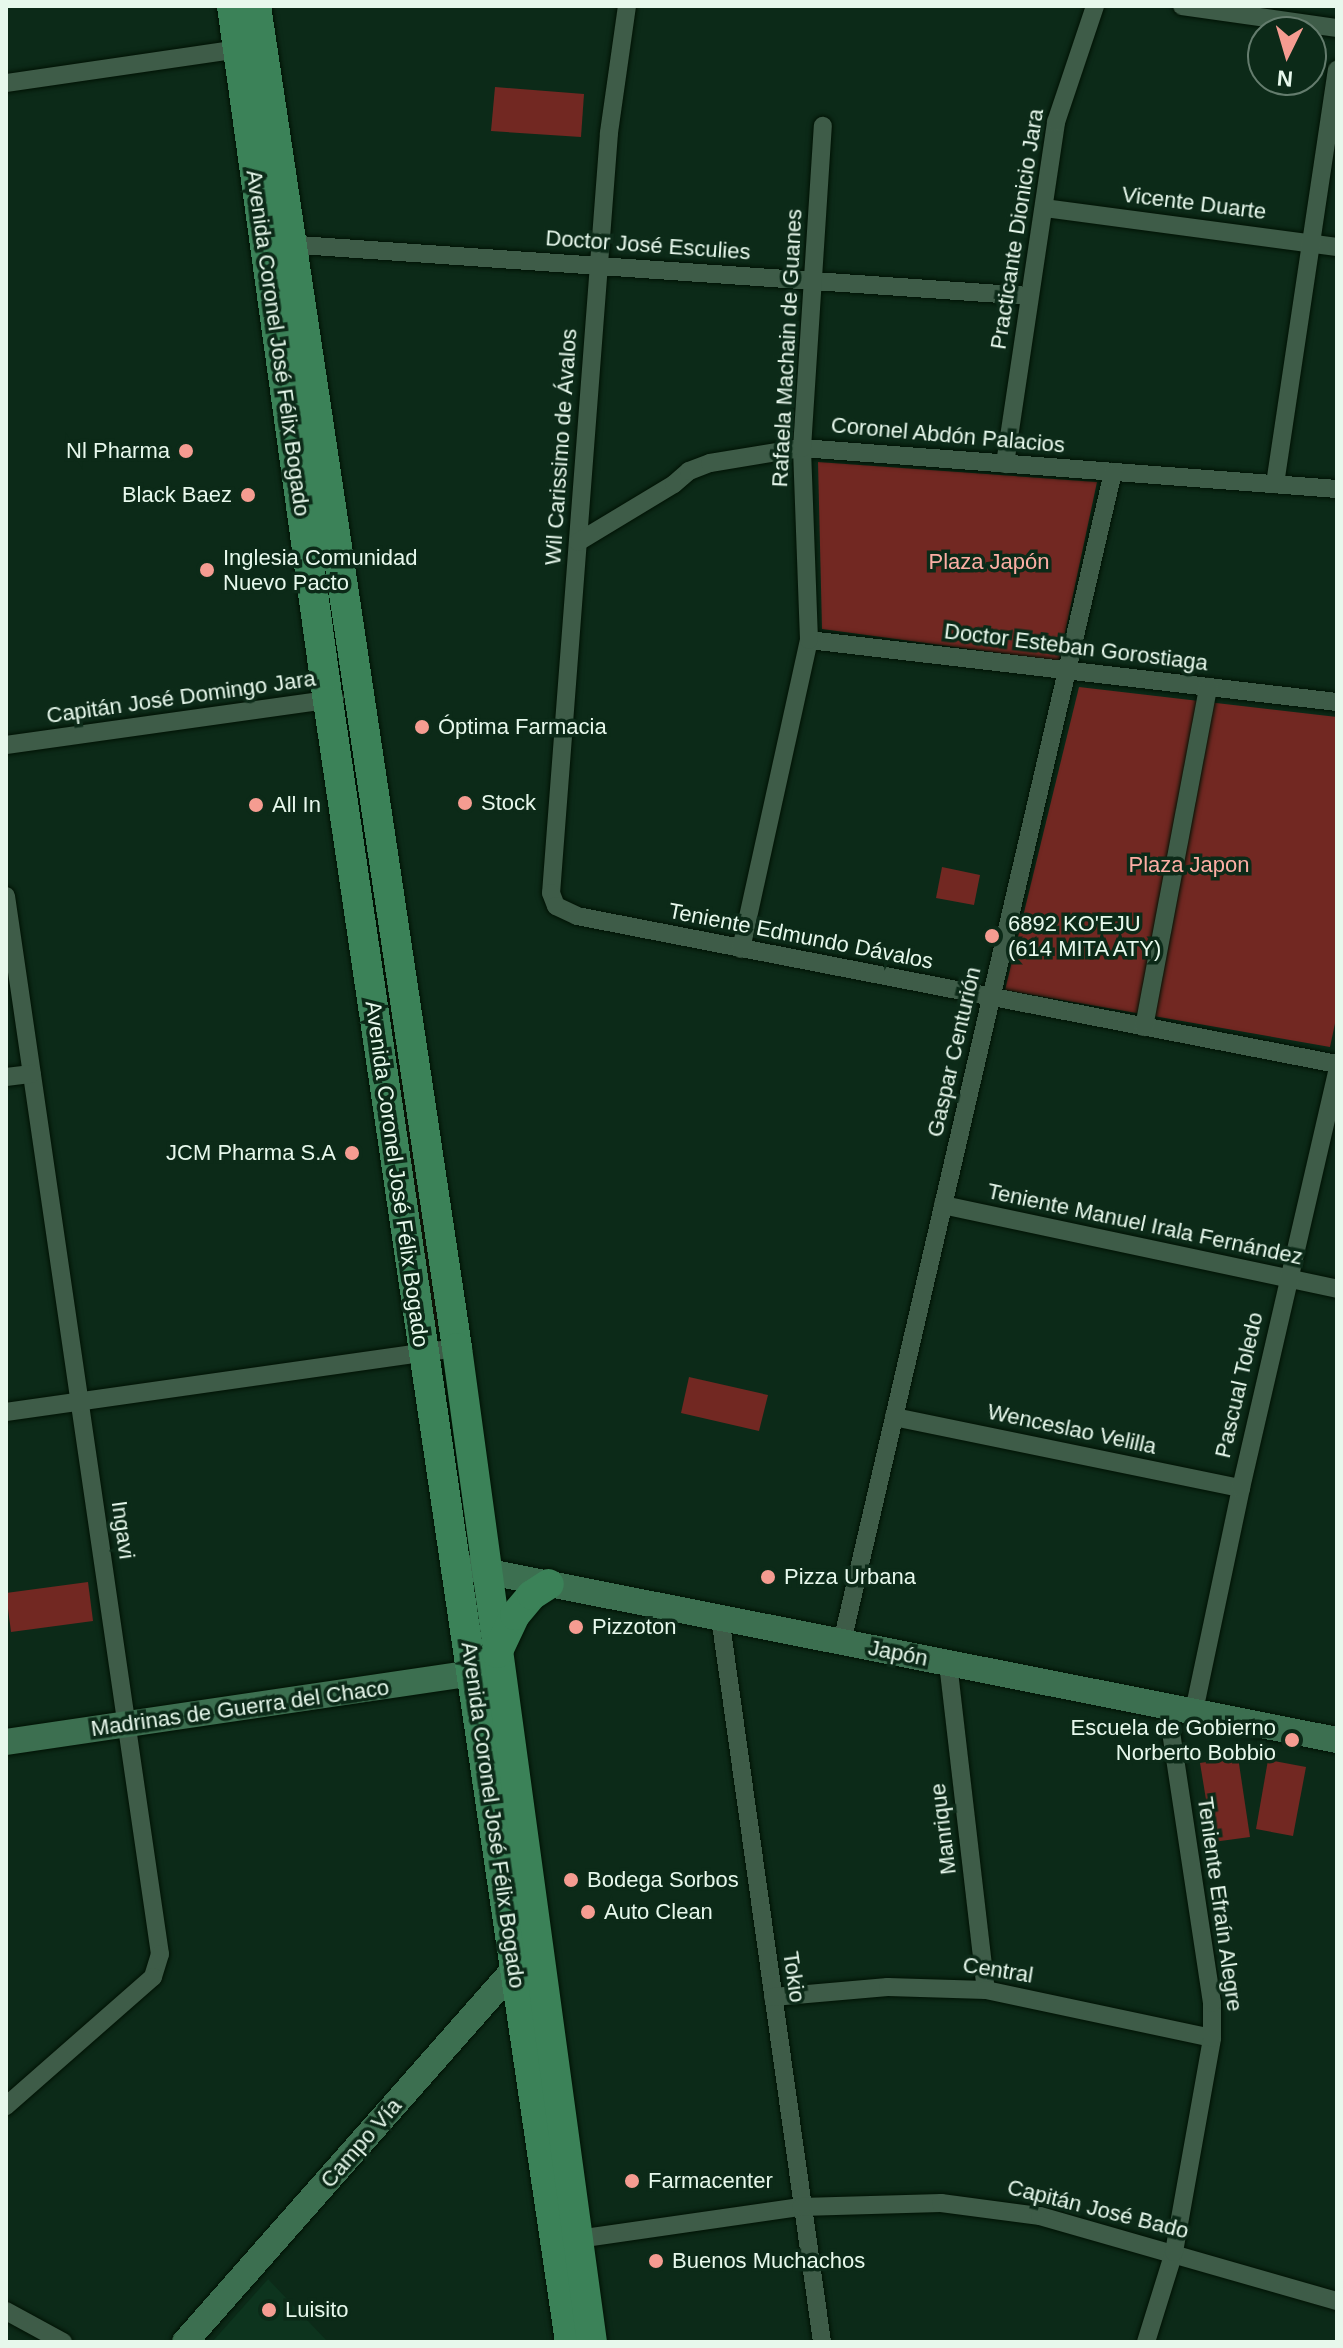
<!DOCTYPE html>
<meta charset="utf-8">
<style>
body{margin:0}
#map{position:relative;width:1343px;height:2348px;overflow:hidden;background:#0c2a18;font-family:Arial,sans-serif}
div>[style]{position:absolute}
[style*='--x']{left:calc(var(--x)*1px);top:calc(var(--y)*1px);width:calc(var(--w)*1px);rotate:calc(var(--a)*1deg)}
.built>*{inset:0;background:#0d341e}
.green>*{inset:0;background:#722822}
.roads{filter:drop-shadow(0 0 2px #001204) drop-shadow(0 0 2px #001204)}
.street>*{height:18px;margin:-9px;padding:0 9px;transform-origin:9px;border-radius:9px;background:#3e5c48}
.secondary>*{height:26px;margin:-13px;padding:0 13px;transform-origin:13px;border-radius:13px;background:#3c6f50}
.primary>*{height:30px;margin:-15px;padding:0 15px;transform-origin:15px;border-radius:15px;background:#3b8258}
.dots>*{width:22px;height:22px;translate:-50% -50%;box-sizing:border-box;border:4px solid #0c2a18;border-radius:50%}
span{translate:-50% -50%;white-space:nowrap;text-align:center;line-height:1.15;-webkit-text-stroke:7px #0c2a18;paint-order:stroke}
.street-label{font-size:22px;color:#e7f8ec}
.poi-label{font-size:22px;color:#e7f8ec}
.right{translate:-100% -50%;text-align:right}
.left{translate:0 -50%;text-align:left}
.park-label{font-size:22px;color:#fcaea4}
.frame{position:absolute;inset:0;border:8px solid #e7f8ec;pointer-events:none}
.north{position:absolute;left:1247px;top:16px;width:80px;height:80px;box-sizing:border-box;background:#0c2a18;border:2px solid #647c6d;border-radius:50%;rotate:185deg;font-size:22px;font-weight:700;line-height:32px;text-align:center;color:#e7f8ec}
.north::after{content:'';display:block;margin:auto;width:28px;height:36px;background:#f59c91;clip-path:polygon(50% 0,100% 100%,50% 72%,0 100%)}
</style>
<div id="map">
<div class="built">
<div style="clip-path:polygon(268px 2279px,328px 2342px,212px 2342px)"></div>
</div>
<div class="green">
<div style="clip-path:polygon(495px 87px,584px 94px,581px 137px,491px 131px)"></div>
<div style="clip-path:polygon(818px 462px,1097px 482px,1059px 661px,822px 629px)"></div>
<div style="clip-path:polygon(1079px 687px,1337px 717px,1337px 1014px,1330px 1047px,1005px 990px)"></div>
<div style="clip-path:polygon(354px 756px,439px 1328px,438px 1330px,435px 1330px)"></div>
<div style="clip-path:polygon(942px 867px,980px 875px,974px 905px,936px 898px)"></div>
<div style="clip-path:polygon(689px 1377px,768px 1395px,759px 1431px,681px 1413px)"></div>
<div style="clip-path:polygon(88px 1582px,93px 1621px,11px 1632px,6px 1593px)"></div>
<div style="clip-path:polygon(1238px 1757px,1250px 1837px,1213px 1842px,1200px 1763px)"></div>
<div style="clip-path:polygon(1268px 1760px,1306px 1767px,1293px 1836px,1256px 1829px)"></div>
</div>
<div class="roads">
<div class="street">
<div style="--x:627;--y:6;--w:128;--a:98.1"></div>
<div style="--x:609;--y:133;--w:762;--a:94.36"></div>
<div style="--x:551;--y:893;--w:14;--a:69"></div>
<div style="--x:556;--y:906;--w:23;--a:25"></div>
<div style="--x:577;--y:916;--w:774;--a:11.02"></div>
<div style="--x:1182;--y:6;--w:157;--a:8.1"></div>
<div style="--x:6;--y:83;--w:244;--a:-8.3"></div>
<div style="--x:1045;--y:208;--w:295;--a:7.6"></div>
<div style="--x:285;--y:244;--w:745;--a:4"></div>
<div style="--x:1005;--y:464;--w:346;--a:-81.5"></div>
<div style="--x:1056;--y:122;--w:122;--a:-71.4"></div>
<div style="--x:1275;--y:484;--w:419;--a:-81.5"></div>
<div style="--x:578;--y:542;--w:112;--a:-31.1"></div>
<div style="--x:674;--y:484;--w:20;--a:-41"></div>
<div style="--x:689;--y:471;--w:22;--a:-21"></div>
<div style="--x:710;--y:463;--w:93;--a:-9.3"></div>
<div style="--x:802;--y:448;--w:537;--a:4.38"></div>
<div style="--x:809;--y:640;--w:532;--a:6.7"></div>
<div style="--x:6;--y:745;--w:332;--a:-8"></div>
<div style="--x:6;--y:896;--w:1069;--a:81.72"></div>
<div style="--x:160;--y:1954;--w:24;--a:107"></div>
<div style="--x:153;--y:1977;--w:196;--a:138.7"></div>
<div style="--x:741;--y:949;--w:316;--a:-77.6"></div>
<div style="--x:809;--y:640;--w:192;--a:-92.1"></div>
<div style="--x:802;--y:448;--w:323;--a:-86.3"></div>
<div style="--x:1144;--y:1027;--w:346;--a:-79.3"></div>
<div style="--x:6;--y:1077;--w:26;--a:-7"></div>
<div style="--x:943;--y:1205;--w:403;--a:12"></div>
<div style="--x:6;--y:1412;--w:456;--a:-8.1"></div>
<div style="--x:894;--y:1417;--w:354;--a:11.6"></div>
<div style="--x:720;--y:1617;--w:732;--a:81.99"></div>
<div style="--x:842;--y:1642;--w:1201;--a:-76.96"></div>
<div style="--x:948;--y:1663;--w:329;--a:83.4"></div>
<div style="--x:1194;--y:1711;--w:228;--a:-78.1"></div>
<div style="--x:1241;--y:1488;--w:428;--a:-77"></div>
<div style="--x:773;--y:1997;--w:115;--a:-5"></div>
<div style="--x:888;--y:1987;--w:98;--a:1.8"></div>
<div style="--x:986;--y:1990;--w:231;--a:12"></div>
<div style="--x:571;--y:2240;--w:232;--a:-8.2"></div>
<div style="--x:801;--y:2207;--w:140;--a:-1.6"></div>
<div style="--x:941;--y:2203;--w:100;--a:7.5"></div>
<div style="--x:1040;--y:2216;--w:309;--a:16"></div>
<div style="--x:6;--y:2311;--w:65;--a:28.5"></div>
<div style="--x:1146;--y:2342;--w:94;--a:-72.7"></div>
<div style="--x:1174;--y:2252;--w:217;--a:-79.9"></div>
<div style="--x:1212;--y:2038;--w:35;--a:-90"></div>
<div style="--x:1212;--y:2003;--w:300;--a:-98.6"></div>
</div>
<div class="secondary">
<div style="--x:469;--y:1568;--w:885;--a:11.21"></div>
<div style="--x:6;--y:1742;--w:472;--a:-8.4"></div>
<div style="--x:185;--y:2342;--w:512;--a:-48.56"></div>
</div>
<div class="primary">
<div style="--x:232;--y:6;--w:702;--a:82.14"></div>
<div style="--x:328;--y:701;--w:1659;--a:81.61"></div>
<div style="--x:256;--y:6;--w:1357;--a:81.48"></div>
<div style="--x:457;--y:1348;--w:1003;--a:82.27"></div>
<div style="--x:497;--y:1653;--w:42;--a:-64.7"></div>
<div style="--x:515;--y:1615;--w:26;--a:-50"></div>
<div style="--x:532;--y:1595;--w:20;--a:-33"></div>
</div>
</div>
<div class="dots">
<div style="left:186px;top:451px;background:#f59c91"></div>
<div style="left:248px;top:495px;background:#f59c91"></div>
<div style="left:207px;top:570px;background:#f59c91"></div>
<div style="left:422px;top:727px;background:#f59c91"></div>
<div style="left:465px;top:803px;background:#f59c91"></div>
<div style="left:256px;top:805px;background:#f59c91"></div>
<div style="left:992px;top:936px;background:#f59c91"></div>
<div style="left:352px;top:1153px;background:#f59c91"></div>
<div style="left:768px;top:1577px;background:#f59c91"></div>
<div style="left:576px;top:1627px;background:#f59c91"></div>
<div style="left:1292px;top:1740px;background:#f59c91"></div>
<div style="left:571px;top:1880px;background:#f59c91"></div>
<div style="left:588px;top:1912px;background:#f59c91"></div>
<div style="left:632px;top:2181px;background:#f59c91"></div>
<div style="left:656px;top:2261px;background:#f59c91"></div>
<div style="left:269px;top:2310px;background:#f59c91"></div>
</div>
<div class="street-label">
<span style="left:1194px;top:203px;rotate:7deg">Vicente Duarte</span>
<span style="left:1017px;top:229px;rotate:-81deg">Practicante Dionicio Jara</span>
<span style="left:648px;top:245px;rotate:4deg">Doctor José Esculies</span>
<span style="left:278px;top:343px;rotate:82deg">Avenida Coronel José Félix Bogado</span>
<span style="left:787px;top:348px;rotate:-87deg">Rafaela Machain de Guanes</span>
<span style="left:948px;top:435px;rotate:5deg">Coronel Abdón Palacios</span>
<span style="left:561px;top:447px;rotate:-86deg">Wil Carissimo de Ávalos</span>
<span style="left:1076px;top:647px;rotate:7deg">Doctor Esteban Gorostiaga</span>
<span style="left:181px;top:697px;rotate:-8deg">Capitán José Domingo Jara</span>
<span style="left:801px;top:936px;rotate:11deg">Teniente Edmundo Dávalos</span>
<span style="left:954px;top:1052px;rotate:-77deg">Gaspar Centurión</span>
<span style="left:397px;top:1174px;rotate:82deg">Avenida Coronel José Félix Bogado</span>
<span style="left:1145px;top:1224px;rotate:12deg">Teniente Manuel Irala Fernández</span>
<span style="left:1239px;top:1385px;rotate:-77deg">Pascual Toledo</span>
<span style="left:1072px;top:1429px;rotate:12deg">Wenceslao Velilla</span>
<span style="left:123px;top:1530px;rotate:82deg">Ingavi</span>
<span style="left:898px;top:1653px;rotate:11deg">Japón</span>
<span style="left:240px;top:1708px;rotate:-8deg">Madrinas de Guerra del Chaco</span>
<span style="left:493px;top:1815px;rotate:82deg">Avenida Coronel José Félix Bogado</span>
<span style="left:943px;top:1829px;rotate:-97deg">Manrique</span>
<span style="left:1220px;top:1904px;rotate:82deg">Teniente Efraín Alegre</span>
<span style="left:998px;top:1970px;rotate:9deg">Central</span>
<span style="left:794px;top:1977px;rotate:82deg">Tokio</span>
<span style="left:361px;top:2143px;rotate:-49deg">Campo Vía</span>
<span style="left:1098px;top:2209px;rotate:14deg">Capitán José Bado</span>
</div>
<div class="poi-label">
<span class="right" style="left:170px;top:451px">Nl Pharma</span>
<span class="right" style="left:232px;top:495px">Black Baez</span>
<span class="left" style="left:223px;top:570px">Inglesia Comunidad<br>Nuevo Pacto</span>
<span class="left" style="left:438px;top:727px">Óptima Farmacia</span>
<span class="left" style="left:481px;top:803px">Stock</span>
<span class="left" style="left:272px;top:805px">All In</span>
<span class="left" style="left:1008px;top:936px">6892 KO'EJU<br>(614 MITA ATY)</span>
<span class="right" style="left:336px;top:1153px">JCM Pharma S.A</span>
<span class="left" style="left:784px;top:1577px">Pizza Urbana</span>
<span class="left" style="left:592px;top:1627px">Pizzoton</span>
<span class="right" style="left:1276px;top:1740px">Escuela de Gobierno<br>Norberto Bobbio</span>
<span class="left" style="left:587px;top:1880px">Bodega Sorbos</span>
<span class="left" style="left:604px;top:1912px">Auto Clean</span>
<span class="left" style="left:648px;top:2181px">Farmacenter</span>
<span class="left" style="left:672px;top:2261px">Buenos Muchachos</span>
<span class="left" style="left:285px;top:2310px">Luisito</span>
</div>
<div class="park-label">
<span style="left:989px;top:562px">Plaza Japón</span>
<span style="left:1189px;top:865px">Plaza Japon</span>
</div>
<div class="frame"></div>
<div class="north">N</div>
</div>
